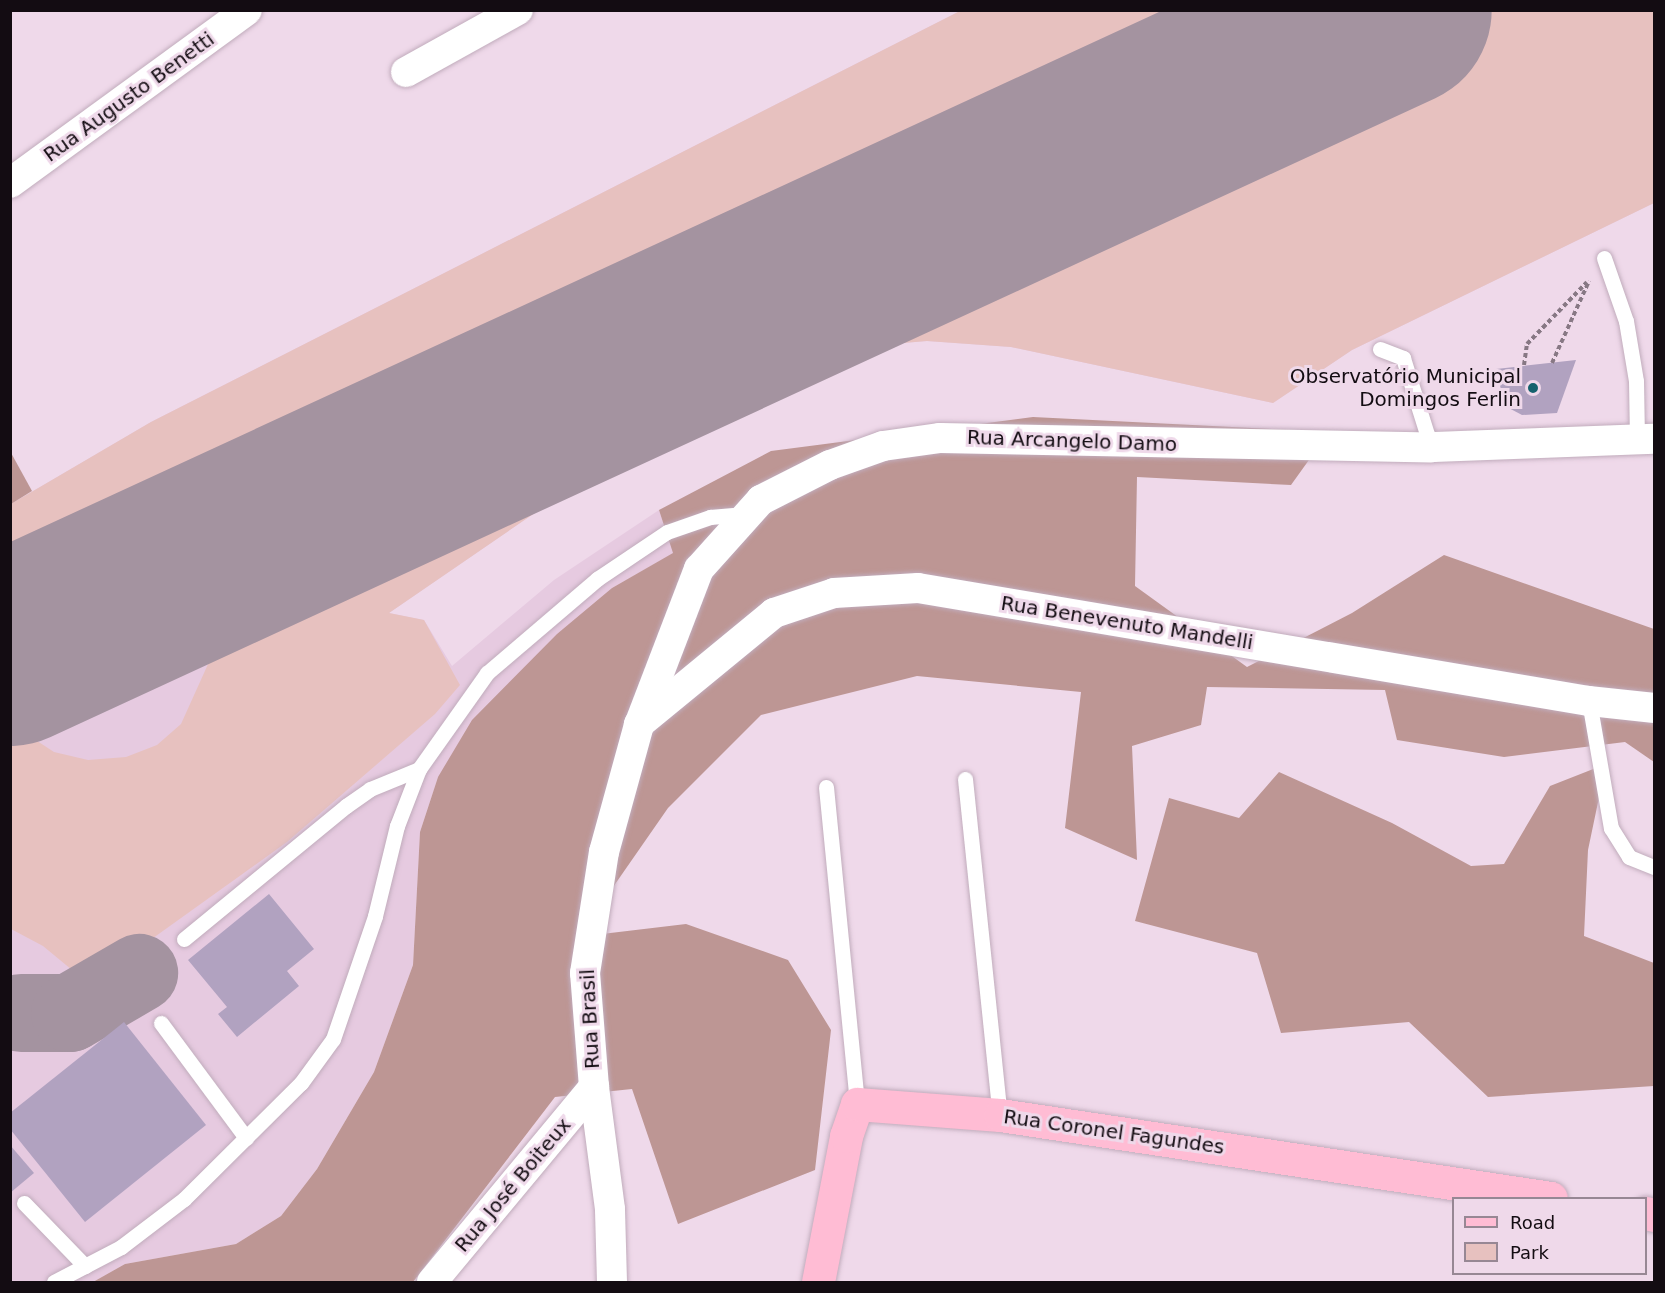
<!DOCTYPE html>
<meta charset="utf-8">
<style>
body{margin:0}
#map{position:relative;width:1665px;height:1293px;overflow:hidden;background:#efd9ea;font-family:"DejaVu Sans",sans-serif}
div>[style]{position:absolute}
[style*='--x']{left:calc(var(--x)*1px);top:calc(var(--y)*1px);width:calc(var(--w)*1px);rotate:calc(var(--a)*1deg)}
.built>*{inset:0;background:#e6cae0}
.green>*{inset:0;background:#e7c1bf}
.forest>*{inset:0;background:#bd9694}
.taxiway>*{height:78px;margin:-39px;padding:0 39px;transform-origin:39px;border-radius:39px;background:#a493a0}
.runway>*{height:194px;margin:-97px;padding:0 97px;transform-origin:97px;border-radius:97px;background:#a493a0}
.building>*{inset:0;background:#b1a2c0}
.path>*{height:4px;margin-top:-2px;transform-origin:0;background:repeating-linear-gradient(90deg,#877884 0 4.5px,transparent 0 7.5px)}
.roads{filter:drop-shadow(0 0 2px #c1acbc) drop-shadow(0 0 2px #c1acbc)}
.lane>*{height:15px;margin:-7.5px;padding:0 7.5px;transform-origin:7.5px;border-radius:7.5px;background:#fff}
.street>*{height:30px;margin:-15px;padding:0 15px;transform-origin:15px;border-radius:15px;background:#fff}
.primary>*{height:33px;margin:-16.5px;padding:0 16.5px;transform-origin:16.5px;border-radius:16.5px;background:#ffbcd4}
.dots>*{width:16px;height:16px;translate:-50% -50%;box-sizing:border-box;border:3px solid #efd9ea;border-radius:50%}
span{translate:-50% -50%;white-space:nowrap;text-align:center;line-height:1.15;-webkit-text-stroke:6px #efd9ea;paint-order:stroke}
.street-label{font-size:20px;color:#130c12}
.poi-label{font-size:20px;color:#130c12}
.right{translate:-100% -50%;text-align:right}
.frame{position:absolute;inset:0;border:12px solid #130c12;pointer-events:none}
.legend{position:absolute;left:1452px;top:1197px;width:195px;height:78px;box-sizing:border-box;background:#efd9ea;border:2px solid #978794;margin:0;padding:8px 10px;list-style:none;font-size:18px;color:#130c12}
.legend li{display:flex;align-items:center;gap:12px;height:30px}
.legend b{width:30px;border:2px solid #978794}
</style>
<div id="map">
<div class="built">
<div style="clip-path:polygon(960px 11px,1654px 11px,1654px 203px,1352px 350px,1273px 403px,1011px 347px,927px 341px,879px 345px,818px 367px,683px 428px,577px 484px,389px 613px,424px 620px,452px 666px,554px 580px,659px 510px,674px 553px,612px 588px,438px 777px,420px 832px,413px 965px,374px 1072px,317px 1169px,281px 1216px,236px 1244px,125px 1264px,93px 1282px,11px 1282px,11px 504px,151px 422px)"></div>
</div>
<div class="green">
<div style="clip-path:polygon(960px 11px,1263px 11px,11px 585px,11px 504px,151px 422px)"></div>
<div style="clip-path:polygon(1486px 11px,1654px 11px,1654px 203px,1352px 350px,1273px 403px,1011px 347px,927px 341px,879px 345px,818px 367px,629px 454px,577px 484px,389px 613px,424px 620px,460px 685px,435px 714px,287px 842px,89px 984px,43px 946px,11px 929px,11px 710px,28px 735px,54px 752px,88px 760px,126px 757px,157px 745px,181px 724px,232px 611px,265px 581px,938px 257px)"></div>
</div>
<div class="forest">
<div style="clip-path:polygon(1033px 417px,1329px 432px,1291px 485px,1137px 477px,1135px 586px,1247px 667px,1352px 613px,1444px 555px,1654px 629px,1654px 762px,1625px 742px,1504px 757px,1397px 740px,1385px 690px,1207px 687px,1201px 725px,1132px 746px,1137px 860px,1065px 828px,1081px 692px,917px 676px,761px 715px,668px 808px,611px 890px,602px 934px,686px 924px,788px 960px,831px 1030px,815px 1170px,678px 1224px,632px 1089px,555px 1097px,413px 1282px,93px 1282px,125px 1264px,236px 1244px,281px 1216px,317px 1169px,374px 1072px,413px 965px,420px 832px,438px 777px,472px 720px,557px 634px,612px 588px,673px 553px,659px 510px,771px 451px)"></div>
<div style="clip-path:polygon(10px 451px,32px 491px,11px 504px,10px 504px)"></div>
<div style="clip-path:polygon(1606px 764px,1588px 850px,1584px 936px,1654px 963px,1654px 1086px,1488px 1097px,1409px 1022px,1281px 1033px,1257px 953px,1135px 921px,1169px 798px,1239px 818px,1279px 772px,1392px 823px,1471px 866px,1504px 864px,1550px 786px)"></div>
</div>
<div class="taxiway">
<div style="--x:21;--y:1013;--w:49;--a:0"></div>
<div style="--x:70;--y:1013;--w:80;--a:-30.1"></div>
</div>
<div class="runway">
<div style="--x:10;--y:649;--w:1525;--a:-24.77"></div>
</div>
<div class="building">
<div style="clip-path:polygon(1576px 360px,1557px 413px,1522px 415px,1505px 406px,1496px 369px)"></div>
<div style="clip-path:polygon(269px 894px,314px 949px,287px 971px,299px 986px,237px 1037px,218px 1014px,227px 1007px,188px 960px)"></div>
<div style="clip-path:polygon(124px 1022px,206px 1125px,85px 1222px,10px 1129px,10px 1113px)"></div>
<div style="clip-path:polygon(10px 1145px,34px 1173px,10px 1193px)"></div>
</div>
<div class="path">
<div style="--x:1552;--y:363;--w:90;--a:-65.7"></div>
<div style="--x:1524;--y:365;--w:21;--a:-82"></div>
<div style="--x:1527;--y:344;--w:86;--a:-45.9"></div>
</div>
<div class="roads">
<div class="lane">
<div style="--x:1604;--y:258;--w:67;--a:70.8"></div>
<div style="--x:1626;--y:321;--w:61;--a:80.5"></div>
<div style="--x:1636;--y:381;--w:58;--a:89"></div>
<div style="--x:1380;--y:349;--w:25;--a:21"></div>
<div style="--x:1403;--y:358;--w:93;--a:72.5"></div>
<div style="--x:1589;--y:701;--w:129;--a:80.2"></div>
<div style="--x:1611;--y:828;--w:34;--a:58"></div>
<div style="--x:1629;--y:857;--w:27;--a:22"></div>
<div style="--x:965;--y:779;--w:338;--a:84.1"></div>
<div style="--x:826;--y:787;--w:319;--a:84.4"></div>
<div style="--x:184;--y:939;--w:210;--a:-39.4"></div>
<div style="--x:346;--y:806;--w:29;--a:-35"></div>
<div style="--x:370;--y:789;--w:53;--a:-22.2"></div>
<div style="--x:161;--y:1023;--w:143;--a:53.5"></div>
<div style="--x:24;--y:1203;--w:88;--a:45.9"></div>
<div style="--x:54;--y:1282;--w:76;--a:-27.6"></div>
<div style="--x:121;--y:1247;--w:79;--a:-37.3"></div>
<div style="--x:184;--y:1199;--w:165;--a:-44.8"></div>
<div style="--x:301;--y:1083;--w:54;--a:-54"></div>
<div style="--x:333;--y:1039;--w:130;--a:-71.1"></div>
<div style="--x:375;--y:916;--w:93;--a:-76.3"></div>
<div style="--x:397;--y:826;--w:61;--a:-68.9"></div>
<div style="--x:419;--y:769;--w:118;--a:-54.7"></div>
<div style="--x:487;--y:673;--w:145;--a:-40.5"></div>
<div style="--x:597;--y:579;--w:84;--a:-33.9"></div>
<div style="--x:667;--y:532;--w:46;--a:-19.2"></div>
<div style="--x:710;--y:517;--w:35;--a:-5"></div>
</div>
<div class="street">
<div style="--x:406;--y:72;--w:128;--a:-29"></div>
<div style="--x:10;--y:183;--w:293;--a:-36.1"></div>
<div style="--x:639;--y:724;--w:175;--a:-39.4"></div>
<div style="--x:774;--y:613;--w:63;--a:-18.4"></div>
<div style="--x:834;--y:593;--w:84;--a:-3.4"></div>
<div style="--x:918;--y:588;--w:680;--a:9.56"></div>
<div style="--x:1589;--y:701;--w:65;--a:6.1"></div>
<div style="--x:432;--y:1282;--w:254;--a:-50.3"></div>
<div style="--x:612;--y:1282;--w:73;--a:-91.6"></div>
<div style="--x:610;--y:1209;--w:123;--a:-97.5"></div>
<div style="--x:594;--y:1087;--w:114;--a:-94.5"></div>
<div style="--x:585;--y:973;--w:122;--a:-81.1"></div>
<div style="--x:604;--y:852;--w:132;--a:-74.6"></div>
<div style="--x:639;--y:725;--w:167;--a:-69"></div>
<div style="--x:699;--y:569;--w:93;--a:-48.1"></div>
<div style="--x:761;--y:500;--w:77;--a:-26.9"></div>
<div style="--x:830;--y:465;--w:56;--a:-19.7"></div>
<div style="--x:883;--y:446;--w:58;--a:-8"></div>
<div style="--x:940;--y:438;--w:491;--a:1.1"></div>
<div style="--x:1431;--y:447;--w:223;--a:-2.1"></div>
</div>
<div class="primary">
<div style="--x:1646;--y:1213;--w:8;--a:14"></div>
<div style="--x:818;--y:1282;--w:149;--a:-79.1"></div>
<div style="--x:846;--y:1136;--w:34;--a:-71"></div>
<div style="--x:857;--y:1104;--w:143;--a:4.4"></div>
<div style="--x:1000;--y:1115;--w:557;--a:8.57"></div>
</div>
</div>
<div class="dots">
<div style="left:1533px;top:388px;background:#15626d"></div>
</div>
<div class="street-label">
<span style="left:129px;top:97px;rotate:-36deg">Rua Augusto Benetti</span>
<span style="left:1072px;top:441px;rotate:2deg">Rua Arcangelo Damo</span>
<span style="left:1127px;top:623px;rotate:9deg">Rua Benevenuto Mandelli</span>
<span style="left:590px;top:1019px;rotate:-93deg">Rua Brasil</span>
<span style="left:1114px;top:1132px;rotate:8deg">Rua Coronel Fagundes</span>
<span style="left:513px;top:1185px;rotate:-50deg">Rua José Boiteux</span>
</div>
<div class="poi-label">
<span class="right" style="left:1521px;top:388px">Observatório Municipal<br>Domingos Ferlin</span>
</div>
<div class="frame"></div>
<ul class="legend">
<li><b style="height:8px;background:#ffbcd4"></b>Road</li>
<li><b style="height:16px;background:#e7c1bf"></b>Park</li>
</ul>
</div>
